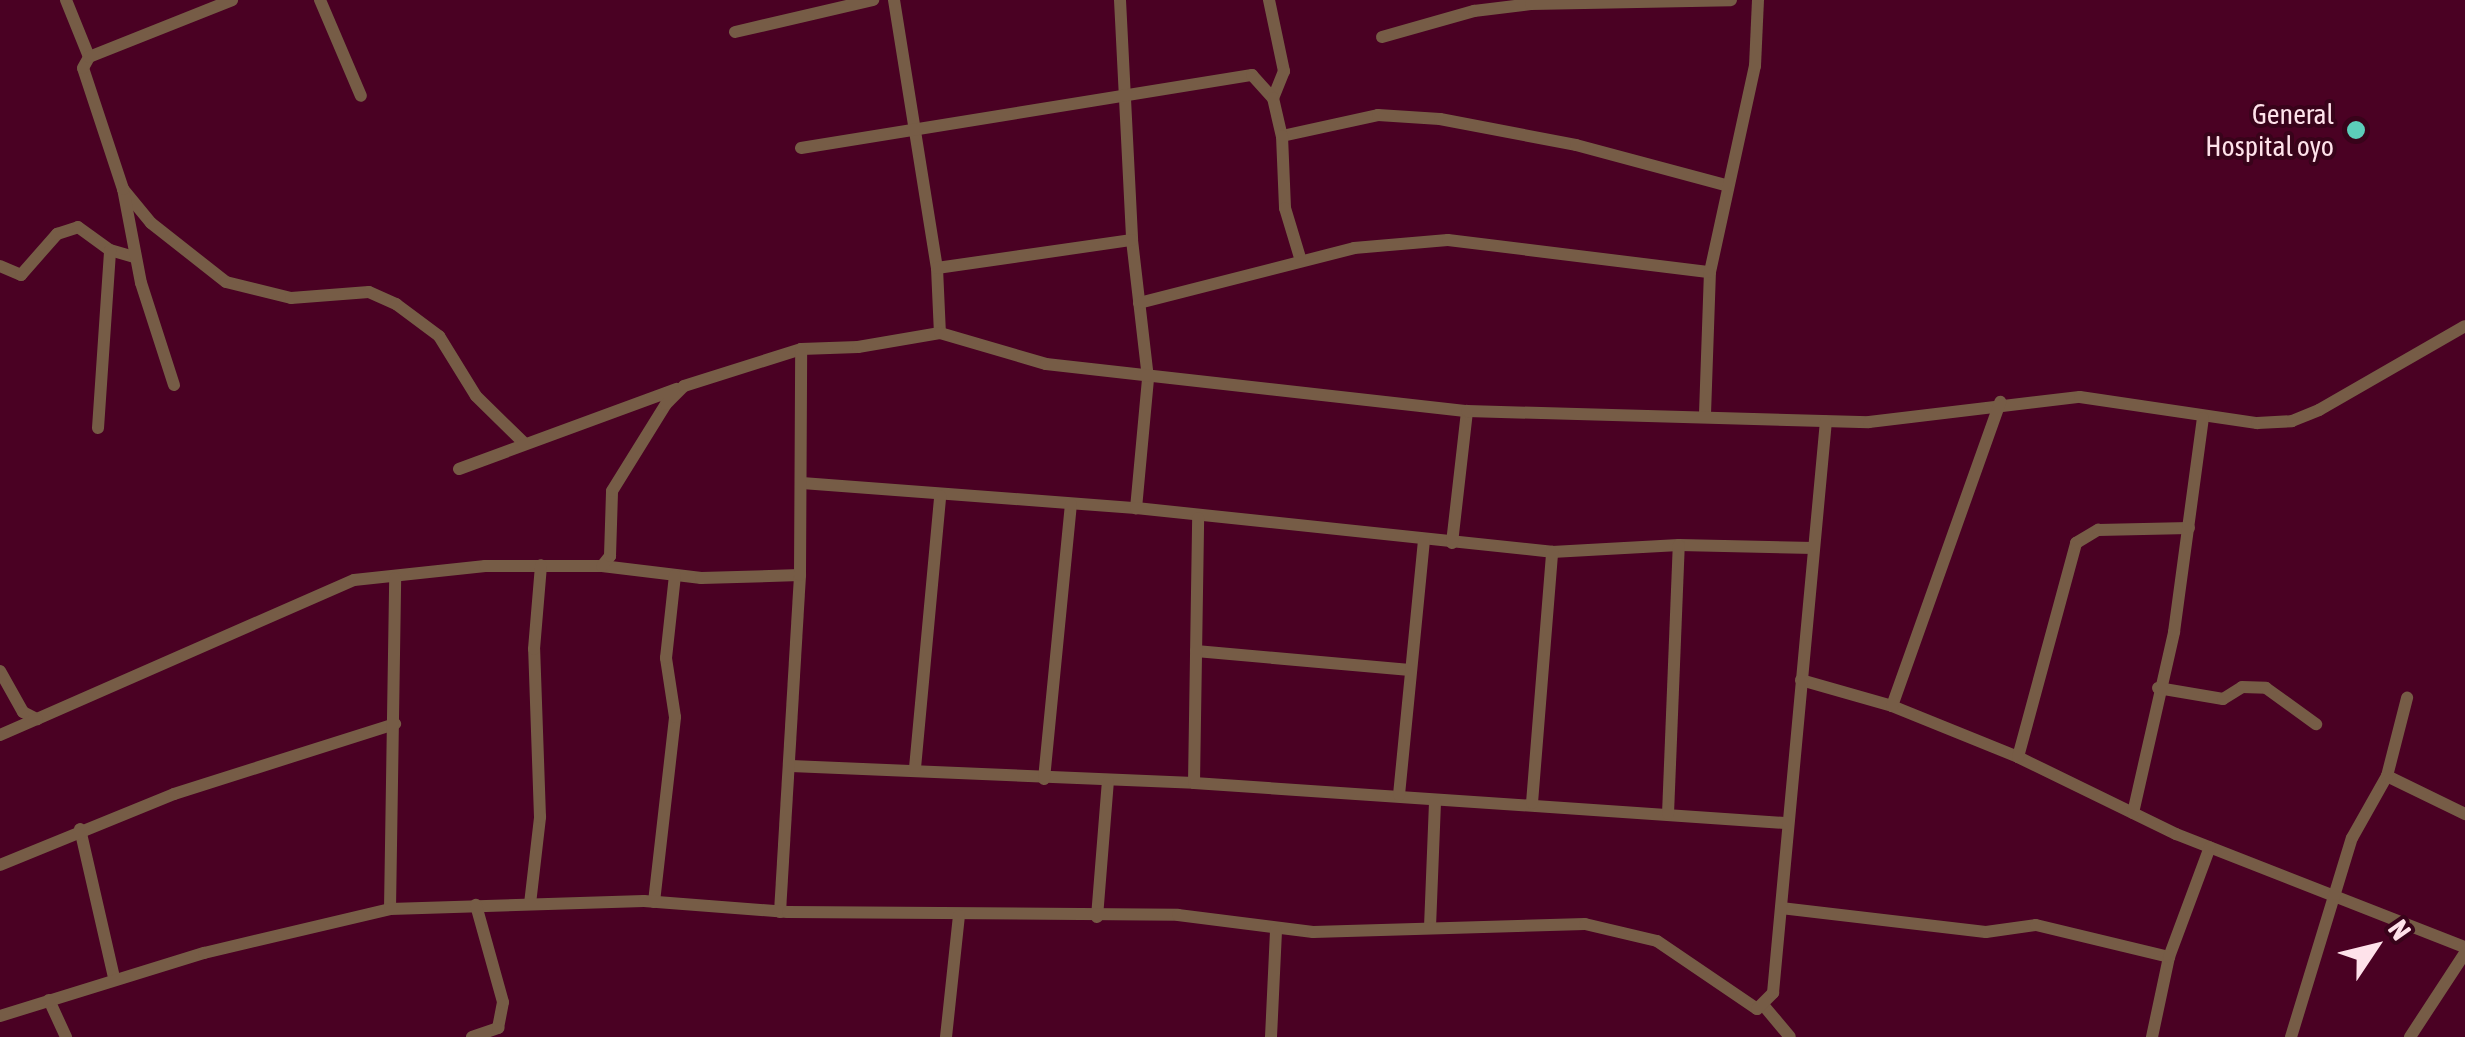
<!DOCTYPE html>
<style>
body{margin:0}
#map{position:relative;width:2465px;height:1037px;overflow:hidden;background:#4a0123;font-family:"Asap Condensed",sans-serif}
div>[style]{position:absolute}
[style*='--x']{left:calc(var(--x)*1px);top:calc(var(--y)*1px);width:calc(var(--w)*1px);rotate:calc(var(--a)*1deg)}
.minor>*{height:12px;margin:-6px;padding:0 6px;transform-origin:6px;border-radius:6px;background:#765c46}
.dots>*{width:28px;height:28px;translate:-50% -50%;box-sizing:border-box;border:5px solid #38031a;border-radius:50%}
span{translate:-50% -50%;white-space:nowrap;text-align:center;line-height:1.15;-webkit-text-stroke:8px #38031a;paint-order:stroke}
.poi-label{font-size:28px;color:#fee2ea}
.right{translate:-100% -50%;text-align:right}
.north{position:absolute;left:2325px;top:897px;width:100px;height:100px;-webkit-text-stroke:8px #38031a;paint-order:stroke;rotate:55deg;font-size:28px;font-weight:700;line-height:40px;text-align:center;color:#fee2ea}
.north::after{content:'';display:block;margin:auto;width:35px;height:45px;background:#fee2ea;clip-path:polygon(50% 0,100% 100%,50% 72%,0 100%)}
</style>
<div id="map">
<div class="minor">
<div style="--x:66;--y:0;--w:61;--a:68"></div>
<div style="--x:320;--y:0;--w:104;--a:66.9"></div>
<div style="--x:894;--y:0;--w:271;--a:80.9"></div>
<div style="--x:937;--y:268;--w:65;--a:87.4"></div>
<div style="--x:1120;--y:0;--w:240;--a:87.1"></div>
<div style="--x:1132;--y:240;--w:140;--a:83.4"></div>
<div style="--x:1148;--y:379;--w:130;--a:95.3"></div>
<div style="--x:1269;--y:0;--w:73;--a:78.1"></div>
<div style="--x:1284;--y:71;--w:29;--a:112"></div>
<div style="--x:735;--y:32;--w:142;--a:-13.1"></div>
<div style="--x:1382;--y:37;--w:96;--a:-15.8"></div>
<div style="--x:1474;--y:11;--w:57;--a:-7"></div>
<div style="--x:1531;--y:4;--w:200;--a:-1.1"></div>
<div style="--x:1282;--y:136;--w:98;--a:-12.3"></div>
<div style="--x:1378;--y:115;--w:62;--a:3.7"></div>
<div style="--x:1440;--y:119;--w:138;--a:10.8"></div>
<div style="--x:1576;--y:145;--w:154;--a:15"></div>
<div style="--x:801;--y:148;--w:457;--a:-9.2"></div>
<div style="--x:1252;--y:75;--w:31;--a:48"></div>
<div style="--x:1273;--y:98;--w:39;--a:77"></div>
<div style="--x:1282;--y:136;--w:72;--a:87.6"></div>
<div style="--x:1285;--y:208;--w:55;--a:73.2"></div>
<div style="--x:123;--y:189;--w:44;--a:50.5"></div>
<div style="--x:151;--y:223;--w:95;--a:38.2"></div>
<div style="--x:226;--y:282;--w:67;--a:13.8"></div>
<div style="--x:291;--y:298;--w:78;--a:-4.4"></div>
<div style="--x:369;--y:292;--w:30;--a:24"></div>
<div style="--x:396;--y:304;--w:54;--a:36.7"></div>
<div style="--x:439;--y:336;--w:70;--a:58.3"></div>
<div style="--x:476;--y:396;--w:67;--a:44.4"></div>
<div style="--x:0;--y:266;--w:23;--a:23"></div>
<div style="--x:21;--y:275;--w:55;--a:-48.7"></div>
<div style="--x:57;--y:234;--w:22;--a:-18"></div>
<div style="--x:78;--y:227;--w:39;--a:36"></div>
<div style="--x:110;--y:250;--w:26;--a:16"></div>
<div style="--x:937;--y:268;--w:197;--a:-8.2"></div>
<div style="--x:1139;--y:303;--w:222;--a:-14.3"></div>
<div style="--x:1354;--y:248;--w:94;--a:-4.9"></div>
<div style="--x:1448;--y:240;--w:264;--a:7"></div>
<div style="--x:174;--y:385;--w:107;--a:-107.9"></div>
<div style="--x:141;--y:283;--w:96;--a:-100.8"></div>
<div style="--x:123;--y:189;--w:127;--a:-108.3"></div>
<div style="--x:83;--y:68;--w:13;--a:-61"></div>
<div style="--x:89;--y:57;--w:154;--a:-21.7"></div>
<div style="--x:1705;--y:414;--w:142;--a:-88"></div>
<div style="--x:1710;--y:272;--w:211;--a:-77.7"></div>
<div style="--x:1755;--y:66;--w:66;--a:-87.4"></div>
<div style="--x:98;--y:428;--w:178;--a:-86.1"></div>
<div style="--x:459;--y:469;--w:232;--a:-20.2"></div>
<div style="--x:802;--y:483;--w:335;--a:4.3"></div>
<div style="--x:1136;--y:508;--w:418;--a:6"></div>
<div style="--x:1552;--y:552;--w:127;--a:-3.2"></div>
<div style="--x:1679;--y:545;--w:135;--a:1.3"></div>
<div style="--x:1452;--y:543;--w:133;--a:-83.5"></div>
<div style="--x:602;--y:566;--w:100;--a:6.9"></div>
<div style="--x:701;--y:578;--w:99;--a:-1.7"></div>
<div style="--x:1196;--y:651;--w:212;--a:5.1"></div>
<div style="--x:0;--y:671;--w:47;--a:60.7"></div>
<div style="--x:23;--y:712;--w:16;--a:27"></div>
<div style="--x:37;--y:719;--w:346;--a:-23.7"></div>
<div style="--x:354;--y:580;--w:132;--a:-6.1"></div>
<div style="--x:485;--y:566;--w:117;--a:0"></div>
<div style="--x:602;--y:566;--w:13;--a:-51"></div>
<div style="--x:610;--y:556;--w:65;--a:-88.2"></div>
<div style="--x:612;--y:491;--w:102;--a:-58.2"></div>
<div style="--x:666;--y:404;--w:25;--a:-45"></div>
<div style="--x:684;--y:386;--w:123;--a:-17.5"></div>
<div style="--x:801;--y:349;--w:57;--a:-2"></div>
<div style="--x:858;--y:347;--w:83;--a:-9.7"></div>
<div style="--x:940;--y:333;--w:110;--a:16.3"></div>
<div style="--x:1046;--y:364;--w:424;--a:6.4"></div>
<div style="--x:1467;--y:411;--w:402;--a:1.6"></div>
<div style="--x:1869;--y:422;--w:212;--a:-6.8"></div>
<div style="--x:2080;--y:397;--w:179;--a:8.4"></div>
<div style="--x:2257;--y:423;--w:35;--a:-3"></div>
<div style="--x:2292;--y:421;--w:29;--a:-22"></div>
<div style="--x:2319;--y:410;--w:168;--a:-29.9"></div>
<div style="--x:1801;--y:680;--w:95;--a:15.9"></div>
<div style="--x:1892;--y:706;--w:136;--a:22"></div>
<div style="--x:2018;--y:757;--w:176;--a:26"></div>
<div style="--x:2176;--y:834;--w:310;--a:21.4"></div>
<div style="--x:2158;--y:688;--w:66;--a:9.6"></div>
<div style="--x:2223;--y:699;--w:22;--a:-32"></div>
<div style="--x:2242;--y:687;--w:24;--a:2"></div>
<div style="--x:2266;--y:688;--w:62;--a:35.8"></div>
<div style="--x:1892;--y:706;--w:323;--a:-70.4"></div>
<div style="--x:0;--y:735;--w:40;--a:-23.4"></div>
<div style="--x:2018;--y:757;--w:222;--a:-74.8"></div>
<div style="--x:2076;--y:543;--w:26;--a:-31"></div>
<div style="--x:2098;--y:530;--w:91;--a:-1.3"></div>
<div style="--x:791;--y:766;--w:403;--a:2.4"></div>
<div style="--x:1194;--y:783;--w:592;--a:3.87"></div>
<div style="--x:915;--y:768;--w:273;--a:-84.7"></div>
<div style="--x:2387;--y:776;--w:87;--a:26"></div>
<div style="--x:1044;--y:779;--w:276;--a:-84.4"></div>
<div style="--x:1194;--y:783;--w:265;--a:-89.1"></div>
<div style="--x:1399;--y:795;--w:256;--a:-84.4"></div>
<div style="--x:1532;--y:803;--w:252;--a:-85.4"></div>
<div style="--x:2133;--y:813;--w:186;--a:-77.2"></div>
<div style="--x:2174;--y:632;--w:216;--a:-82.3"></div>
<div style="--x:1668;--y:814;--w:269;--a:-87.7"></div>
<div style="--x:80;--y:829;--w:153;--a:77.1"></div>
<div style="--x:0;--y:865;--w:188;--a:-22.2"></div>
<div style="--x:174;--y:794;--w:232;--a:-17.6"></div>
<div style="--x:654;--y:902;--w:186;--a:-83.5"></div>
<div style="--x:675;--y:717;--w:60;--a:-98.7"></div>
<div style="--x:666;--y:658;--w:83;--a:-83.8"></div>
<div style="--x:530;--y:904;--w:88;--a:-83.4"></div>
<div style="--x:540;--y:817;--w:168;--a:-92"></div>
<div style="--x:534;--y:649;--w:84;--a:-85.2"></div>
<div style="--x:1781;--y:908;--w:206;--a:6.7"></div>
<div style="--x:1986;--y:932;--w:50;--a:-8"></div>
<div style="--x:2036;--y:925;--w:137;--a:13.5"></div>
<div style="--x:390;--y:909;--w:331;--a:-89.1"></div>
<div style="--x:780;--y:912;--w:338;--a:-86.6"></div>
<div style="--x:800;--y:575;--w:226;--a:-89.7"></div>
<div style="--x:1097;--y:917;--w:136;--a:-85.4"></div>
<div style="--x:1430;--y:927;--w:126;--a:-87.7"></div>
<div style="--x:49;--y:1000;--w:41;--a:65.3"></div>
<div style="--x:1764;--y:1006;--w:40;--a:50"></div>
<div style="--x:0;--y:1016;--w:214;--a:-17.2"></div>
<div style="--x:204;--y:953;--w:191;--a:-13.3"></div>
<div style="--x:390;--y:909;--w:254;--a:-1.8"></div>
<div style="--x:644;--y:901;--w:144;--a:4.4"></div>
<div style="--x:788;--y:912;--w:390;--a:0.4"></div>
<div style="--x:1178;--y:915;--w:136;--a:7.2"></div>
<div style="--x:1313;--y:932;--w:272;--a:-1.7"></div>
<div style="--x:1585;--y:924;--w:74;--a:13.3"></div>
<div style="--x:1657;--y:941;--w:121;--a:34.2"></div>
<div style="--x:1757;--y:1009;--w:23;--a:-45"></div>
<div style="--x:1773;--y:993;--w:574;--a:-84.71"></div>
<div style="--x:472;--y:1037;--w:28;--a:-19"></div>
<div style="--x:498;--y:1028;--w:26;--a:-79"></div>
<div style="--x:503;--y:1002;--w:101;--a:-105.6"></div>
<div style="--x:946;--y:1037;--w:122;--a:-83.9"></div>
<div style="--x:1271;--y:1037;--w:107;--a:-87.3"></div>
<div style="--x:2152;--y:1037;--w:82;--a:-78"></div>
<div style="--x:2169;--y:957;--w:117;--a:-69.6"></div>
<div style="--x:2291;--y:1037;--w:208;--a:-73"></div>
<div style="--x:2352;--y:838;--w:71;--a:-60.6"></div>
<div style="--x:2387;--y:776;--w:81;--a:-75.6"></div>
<div style="--x:2410;--y:1037;--w:100;--a:-56.8"></div>
</div>
<div class="dots">
<div style="left:2356px;top:130px;background:#5cceba"></div>
</div>
<div class="poi-label">
<span class="right" style="left:2334px;top:130px">General<br>Hospital oyo</span>
</div>
<div class="north">N</div>
</div>
